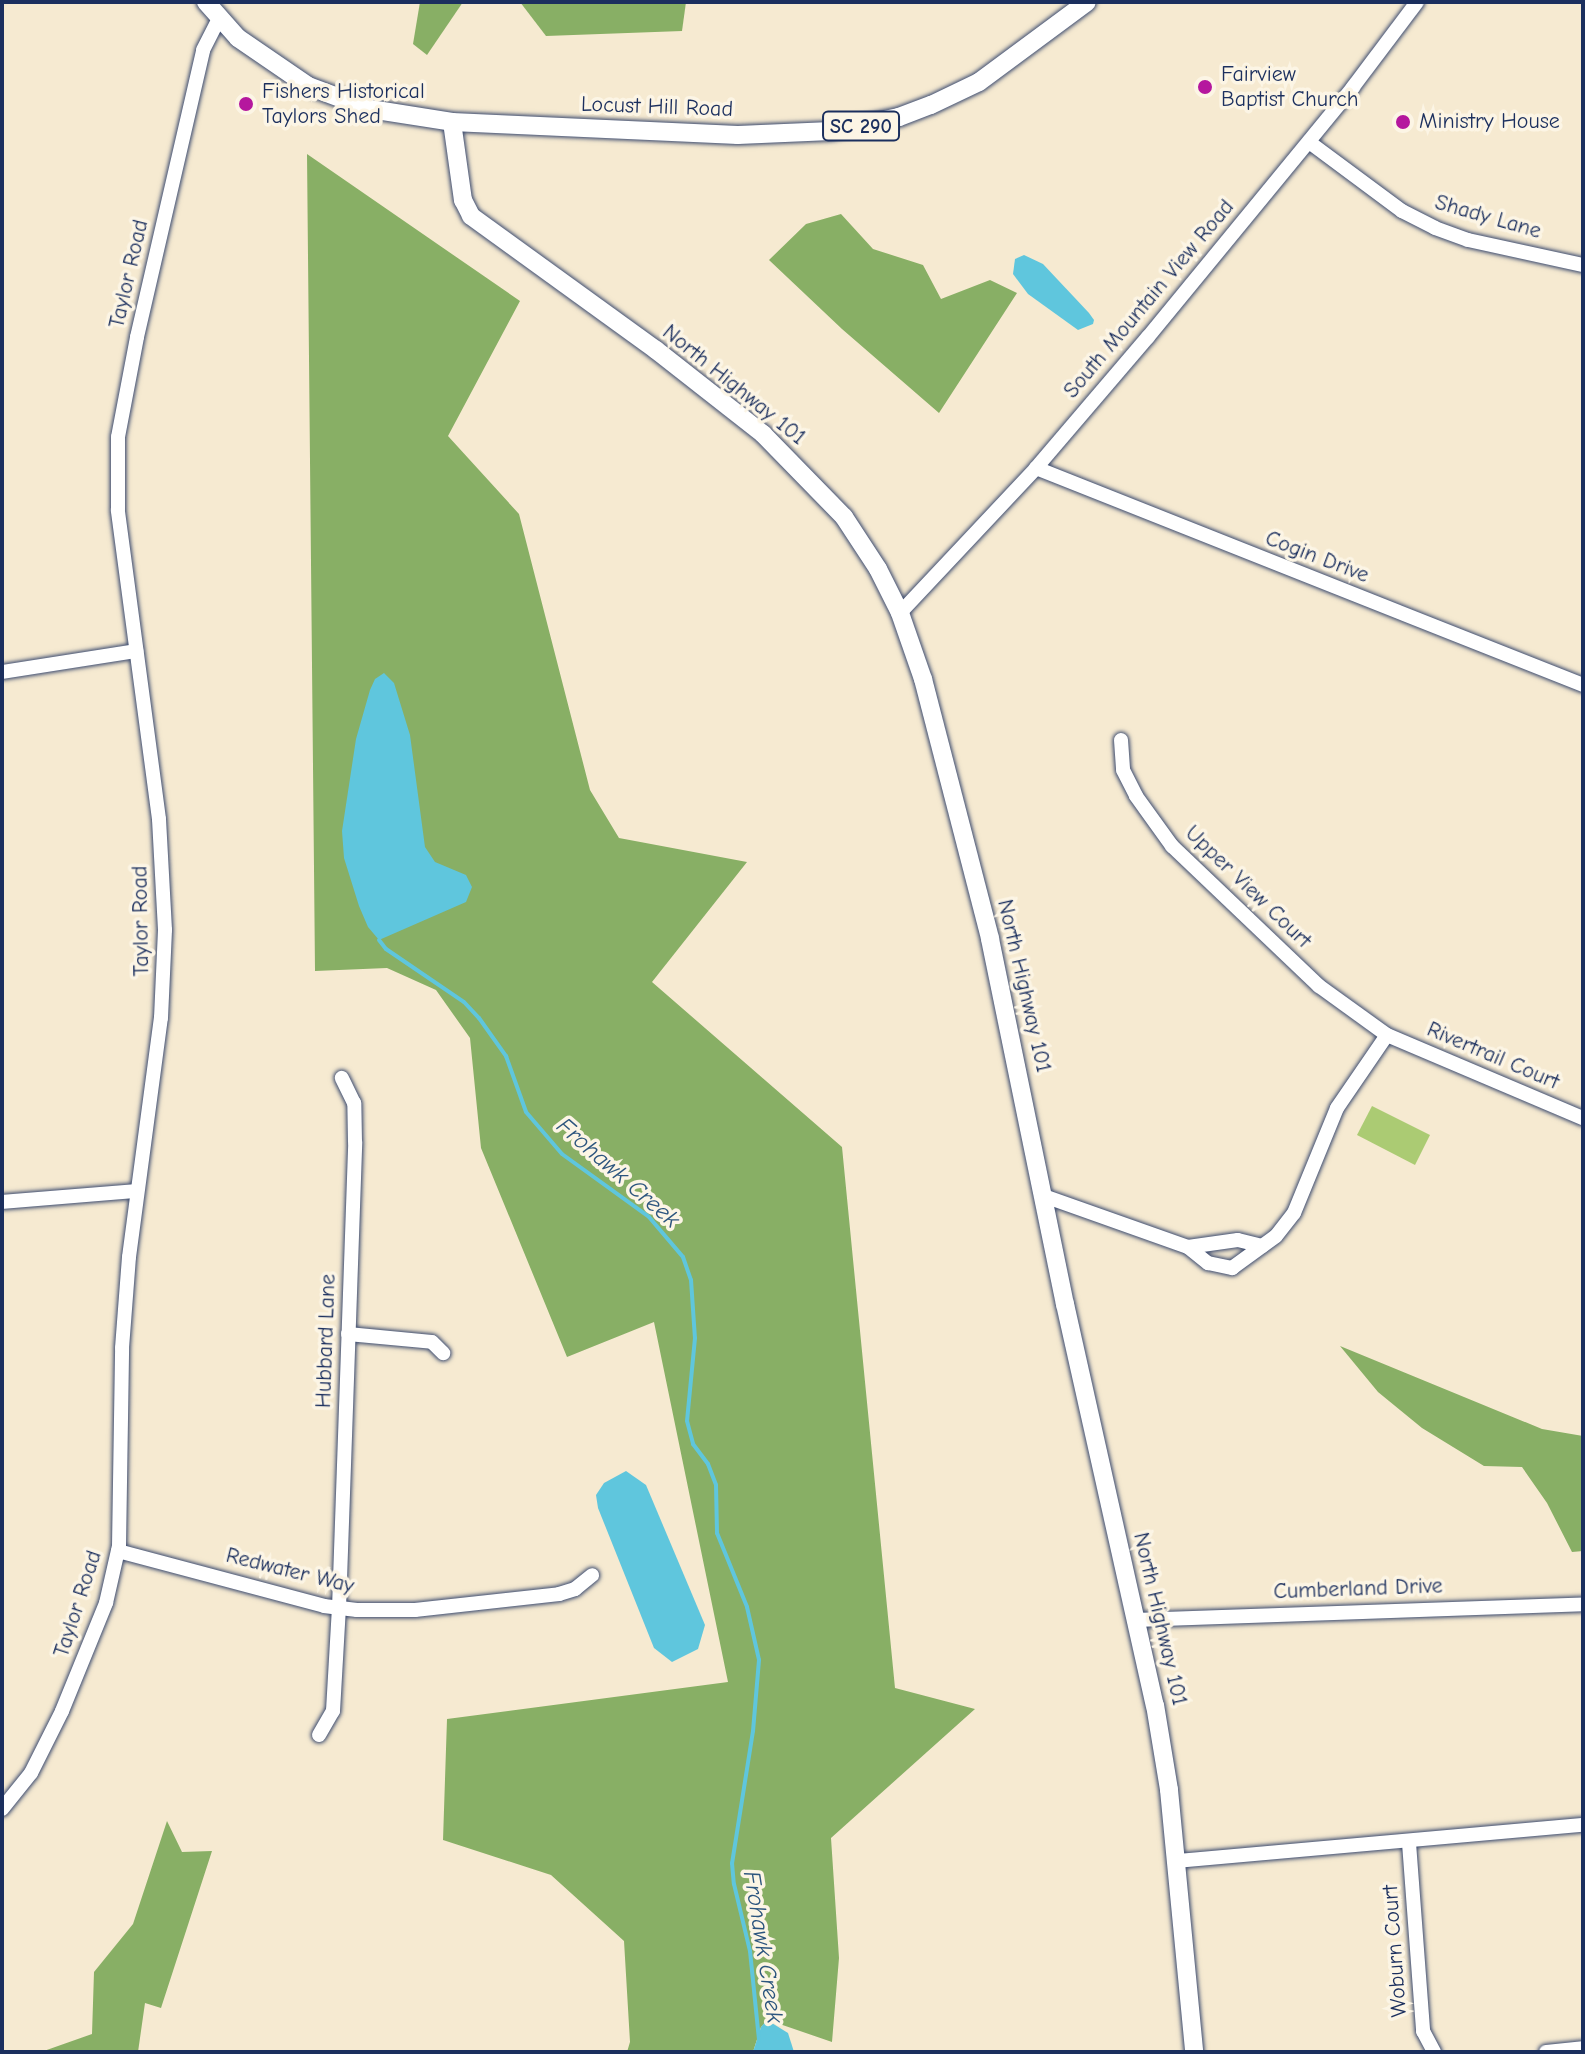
<!DOCTYPE html>
<style>
body{margin:0}
#map{position:relative;width:1585px;height:2054px;overflow:hidden;background:#f6ead1;font-family:"Comic Neue",sans-serif}
div>[style]{position:absolute}
[style*='--x']{left:calc(var(--x)*1px);top:calc(var(--y)*1px);width:calc(var(--w)*1px);rotate:calc(var(--a)*1deg)}
.green>*{inset:0;background:#abcb73}
.forest>*{inset:0;background:#88af65}
.water>*{inset:0;background:#5fc6dd}
.stream>*{height:4px;margin:-2px;padding:0 2px;transform-origin:2px;border-radius:2px;background:#5fc6dd}
.roads{filter:drop-shadow(0 0 2px #3c4b6f) drop-shadow(0 0 2px #3c4b6f)}
.minor>*{height:14px;margin:-7px;padding:0 7px;transform-origin:7px;border-radius:7px;background:#fff}
.major>*{height:18px;margin:-9px;padding:0 9px;transform-origin:9px;border-radius:9px;background:#fff}
.dots>*{width:22px;height:22px;translate:-50% -50%;box-sizing:border-box;border:4px solid #fcf5e5;border-radius:50%}
span{translate:-50% -50%;white-space:nowrap;text-align:center;line-height:1.15;-webkit-text-stroke:7px #fcf5e5;paint-order:stroke}
.shield-label span{padding:2px 6px;background:#fcf5e5;border:2px solid;border-radius:6px;-webkit-text-stroke-width:0}
.shield-label{font-size:20px;color:#1b2f5e;font-weight:700}
.poi-label{font-size:22px;color:#1b2f5e}
.left{translate:0 -50%;text-align:left}
.street-label{font-size:22px;color:#1b2f5e}
.water-label{font-size:24px;color:#2c557e;font-style:italic}
.frame{position:absolute;inset:0;border:4px solid #1b2f5e;pointer-events:none}
</style>
<div id="map">
<div class="green">
<div style="clip-path:polygon(1372px 1106px,1430px 1135px,1415px 1165px,1357px 1135px)"></div>
</div>
<div class="forest">
<div style="clip-path:polygon(420px 2px,463px 2px,427px 55px,413px 44px)"></div>
<div style="clip-path:polygon(520px 2px,686px 2px,682px 31px,546px 36px)"></div>
<div style="clip-path:polygon(307px 154px,520px 301px,448px 436px,519px 514px,590px 790px,619px 838px,747px 862px,652px 982px,842px 1147px,895px 1688px,975px 1709px,831px 1838px,839px 1958px,832px 2042px,768px 2020px,761px 2027px,753px 2052px,627px 2052px,630px 2042px,624px 1941px,551px 1875px,443px 1840px,447px 1719px,728px 1682px,654px 1322px,567px 1357px,481px 1148px,470px 1038px,436px 990px,387px 968px,315px 971px)"></div>
<div style="clip-path:polygon(841px 214px,873px 249px,923px 265px,941px 299px,990px 280px,1017px 293px,939px 413px,842px 329px,769px 260px,806px 224px)"></div>
<div style="clip-path:polygon(1340px 1346px,1542px 1429px,1583px 1436px,1583px 1551px,1572px 1552px,1547px 1503px,1522px 1467px,1484px 1466px,1422px 1428px,1378px 1392px)"></div>
<div style="clip-path:polygon(167px 1821px,182px 1852px,212px 1851px,161px 2008px,145px 2003px,138px 2052px,41px 2052px,92px 2034px,94px 1972px,133px 1924px)"></div>
</div>
<div class="water">
<div style="clip-path:polygon(1024px 255px,1043px 264px,1089px 313px,1094px 320px,1093px 324px,1078px 330px,1028px 294px,1013px 274px,1015px 259px)"></div>
<div style="clip-path:polygon(384px 673px,394px 683px,410px 735px,425px 847px,435px 862px,466px 875px,472px 887px,466px 902px,379px 940px,368px 927px,359px 906px,344px 858px,342px 831px,356px 739px,370px 690px,375px 679px)"></div>
<div style="clip-path:polygon(626px 1471px,646px 1485px,705px 1625px,698px 1649px,672px 1662px,654px 1648px,598px 1508px,596px 1495px,604px 1483px)"></div>
<div style="clip-path:polygon(767px 2020px,788px 2033px,794px 2052px,753px 2052px,761px 2027px)"></div>
</div>
<div class="stream">
<div style="--x:379;--y:940;--w:11;--a:52"></div>
<div style="--x:386;--y:949;--w:94;--a:34.2"></div>
<div style="--x:464;--y:1002;--w:22;--a:47"></div>
<div style="--x:479;--y:1018;--w:47;--a:54.6"></div>
<div style="--x:506;--y:1056;--w:59;--a:70.3"></div>
<div style="--x:526;--y:1112;--w:55;--a:49.4"></div>
<div style="--x:562;--y:1154;--w:107;--a:35.9"></div>
<div style="--x:649;--y:1217;--w:52;--a:49.6"></div>
<div style="--x:683;--y:1257;--w:24;--a:71"></div>
<div style="--x:691;--y:1280;--w:58;--a:86.1"></div>
<div style="--x:695;--y:1338;--w:83;--a:95.5"></div>
<div style="--x:687;--y:1421;--w:24;--a:75"></div>
<div style="--x:693;--y:1444;--w:25;--a:53"></div>
<div style="--x:708;--y:1464;--w:22;--a:69"></div>
<div style="--x:716;--y:1485;--w:48;--a:88.8"></div>
<div style="--x:717;--y:1533;--w:80;--a:67.9"></div>
<div style="--x:747;--y:1607;--w:54;--a:77.2"></div>
<div style="--x:759;--y:1660;--w:71;--a:94.8"></div>
<div style="--x:753;--y:1731;--w:134;--a:99"></div>
<div style="--x:732;--y:1863;--w:21;--a:85"></div>
<div style="--x:734;--y:1884;--w:69;--a:76.6"></div>
<div style="--x:750;--y:1951;--w:89;--a:84.2"></div>
</div>
<div class="roads">
<div class="minor">
<div style="--x:1309;--y:142;--w:116;--a:36.6"></div>
<div style="--x:1402;--y:211;--w:37;--a:27"></div>
<div style="--x:1435;--y:228;--w:35;--a:20"></div>
<div style="--x:1468;--y:240;--w:118;--a:12.3"></div>
<div style="--x:1036;--y:468;--w:588;--a:21.64"></div>
<div style="--x:900;--y:613;--w:199;--a:-46.8"></div>
<div style="--x:1036;--y:468;--w:172;--a:-49.5"></div>
<div style="--x:1148;--y:337;--w:323;--a:-50.6"></div>
<div style="--x:1353;--y:87;--w:106;--a:-53"></div>
<div style="--x:2;--y:672;--w:136;--a:-8.9"></div>
<div style="--x:1121;--y:740;--w:30;--a:86"></div>
<div style="--x:1123;--y:770;--w:29;--a:63"></div>
<div style="--x:1136;--y:796;--w:62;--a:54.2"></div>
<div style="--x:1172;--y:846;--w:203;--a:43.6"></div>
<div style="--x:1319;--y:986;--w:84;--a:35.8"></div>
<div style="--x:1387;--y:1035;--w:213;--a:23"></div>
<div style="--x:1044;--y:1196;--w:153;--a:19.5"></div>
<div style="--x:1188;--y:1247;--w:26;--a:39"></div>
<div style="--x:1208;--y:1263;--w:25;--a:12"></div>
<div style="--x:1232;--y:1268;--w:54;--a:-36"></div>
<div style="--x:1276;--y:1236;--w:29;--a:-52"></div>
<div style="--x:1294;--y:1213;--w:113;--a:-67.7"></div>
<div style="--x:1337;--y:1108;--w:88;--a:-55.6"></div>
<div style="--x:2;--y:1202;--w:135;--a:-4.7"></div>
<div style="--x:1188;--y:1247;--w:50;--a:-8"></div>
<div style="--x:1238;--y:1240;--w:25;--a:14"></div>
<div style="--x:348;--y:1334;--w:84;--a:5.4"></div>
<div style="--x:432;--y:1342;--w:16;--a:45"></div>
<div style="--x:118;--y:1551;--w:213;--a:14.9"></div>
<div style="--x:324;--y:1606;--w:33;--a:7"></div>
<div style="--x:357;--y:1610;--w:58;--a:0"></div>
<div style="--x:415;--y:1610;--w:145;--a:-6.3"></div>
<div style="--x:559;--y:1594;--w:17;--a:-17"></div>
<div style="--x:575;--y:1589;--w:22;--a:-39"></div>
<div style="--x:1135;--y:1620;--w:448;--a:-2"></div>
<div style="--x:319;--y:1735;--w:28;--a:-60"></div>
<div style="--x:333;--y:1711;--w:103;--a:-86.7"></div>
<div style="--x:339;--y:1608;--w:466;--a:-88"></div>
<div style="--x:355;--y:1142;--w:39;--a:-91"></div>
<div style="--x:354;--y:1103;--w:28;--a:-116"></div>
<div style="--x:2;--y:1809;--w:46;--a:-51.1"></div>
<div style="--x:31;--y:1773;--w:69;--a:-63.4"></div>
<div style="--x:62;--y:1711;--w:117;--a:-67.8"></div>
<div style="--x:106;--y:1603;--w:58;--a:-77.2"></div>
<div style="--x:119;--y:1546;--w:198;--a:-89.1"></div>
<div style="--x:122;--y:1348;--w:91;--a:-85.6"></div>
<div style="--x:129;--y:1257;--w:241;--a:-82.4"></div>
<div style="--x:161;--y:1018;--w:88;--a:-87.4"></div>
<div style="--x:165;--y:930;--w:111;--a:-93.1"></div>
<div style="--x:159;--y:819;--w:312;--a:-97.6"></div>
<div style="--x:118;--y:510;--w:73;--a:-90"></div>
<div style="--x:118;--y:437;--w:102;--a:-79.2"></div>
<div style="--x:137;--y:337;--w:294;--a:-77"></div>
<div style="--x:203;--y:50;--w:36;--a:-63"></div>
<div style="--x:1409;--y:1843;--w:189;--a:85.7"></div>
<div style="--x:1423;--y:2031;--w:24;--a:62"></div>
<div style="--x:1177;--y:1861;--w:408;--a:-5.1"></div>
<div style="--x:1546;--y:2052;--w:37;--a:-6"></div>
</div>
<div class="major">
<div style="--x:206;--y:2;--w:48;--a:48.4"></div>
<div style="--x:238;--y:38;--w:85;--a:34.4"></div>
<div style="--x:308;--y:86;--w:66;--a:20.4"></div>
<div style="--x:370;--y:109;--w:83;--a:9"></div>
<div style="--x:452;--y:122;--w:286;--a:2.6"></div>
<div style="--x:738;--y:135;--w:93;--a:-2.5"></div>
<div style="--x:831;--y:131;--w:69;--a:-11.6"></div>
<div style="--x:899;--y:117;--w:34;--a:-21"></div>
<div style="--x:931;--y:105;--w:53;--a:-25.6"></div>
<div style="--x:979;--y:82;--w:134;--a:-36.5"></div>
<div style="--x:452;--y:122;--w:79;--a:82"></div>
<div style="--x:463;--y:200;--w:18;--a:63"></div>
<div style="--x:471;--y:216;--w:228;--a:35.9"></div>
<div style="--x:656;--y:350;--w:136;--a:38.1"></div>
<div style="--x:763;--y:434;--w:116;--a:45.7"></div>
<div style="--x:844;--y:517;--w:62;--a:56.8"></div>
<div style="--x:878;--y:569;--w:49;--a:63.4"></div>
<div style="--x:900;--y:613;--w:70;--a:70.8"></div>
<div style="--x:923;--y:679;--w:268;--a:75.5"></div>
<div style="--x:990;--y:939;--w:373;--a:78.4"></div>
<div style="--x:1065;--y:1304;--w:411;--a:77.4"></div>
<div style="--x:1155;--y:1705;--w:86;--a:80.6"></div>
<div style="--x:1169;--y:1790;--w:263;--a:84.5"></div>
</div>
</div>
<div class="dots">
<div style="left:1205px;top:87px;background:#b5179e"></div>
<div style="left:246px;top:104px;background:#b5179e"></div>
<div style="left:1403px;top:122px;background:#b5179e"></div>
</div>
<div class="shield-label">
<span style="left:861px;top:126px">SC 290</span>
</div>
<div class="poi-label">
<span class="left" style="left:1221px;top:87px">Fairview<br>Baptist Church</span>
<span class="left" style="left:262px;top:104px">Fishers Historical<br>Taylors Shed</span>
<span class="left" style="left:1419px;top:122px">Ministry House</span>
</div>
<div class="street-label">
<span style="left:657px;top:107px;rotate:2deg">Locust Hill Road</span>
<span style="left:1488px;top:217px;rotate:16deg">Shady Lane</span>
<span style="left:129px;top:274px;rotate:-77deg">Taylor Road</span>
<span style="left:1149px;top:299px;rotate:-50deg">South Mountain View Road</span>
<span style="left:734px;top:385px;rotate:39deg">North Highway 101</span>
<span style="left:1317px;top:557px;rotate:21deg">Cogin Drive</span>
<span style="left:1248px;top:887px;rotate:44deg">Upper View Court</span>
<span style="left:141px;top:921px;rotate:-91deg">Taylor Road</span>
<span style="left:1024px;top:986px;rotate:77deg">North Highway 101</span>
<span style="left:1493px;top:1056px;rotate:23deg">Rivertrail Court</span>
<span style="left:326px;top:1341px;rotate:-88deg">Hubbard Lane</span>
<span style="left:290px;top:1571px;rotate:14deg">Redwater Way</span>
<span style="left:1358px;top:1589px;rotate:-2deg">Cumberland Drive</span>
<span style="left:78px;top:1604px;rotate:-72deg">Taylor Road</span>
<span style="left:1160px;top:1619px;rotate:77deg">North Highway 101</span>
<span style="left:1395px;top:1951px;rotate:-94deg">Woburn Court</span>
</div>
<div class="water-label">
<span style="left:618px;top:1173px;rotate:41deg">Frohawk Creek</span>
<span style="left:763px;top:1947px;rotate:81deg">Frohawk Creek</span>
</div>
<div class="frame"></div>
</div>
